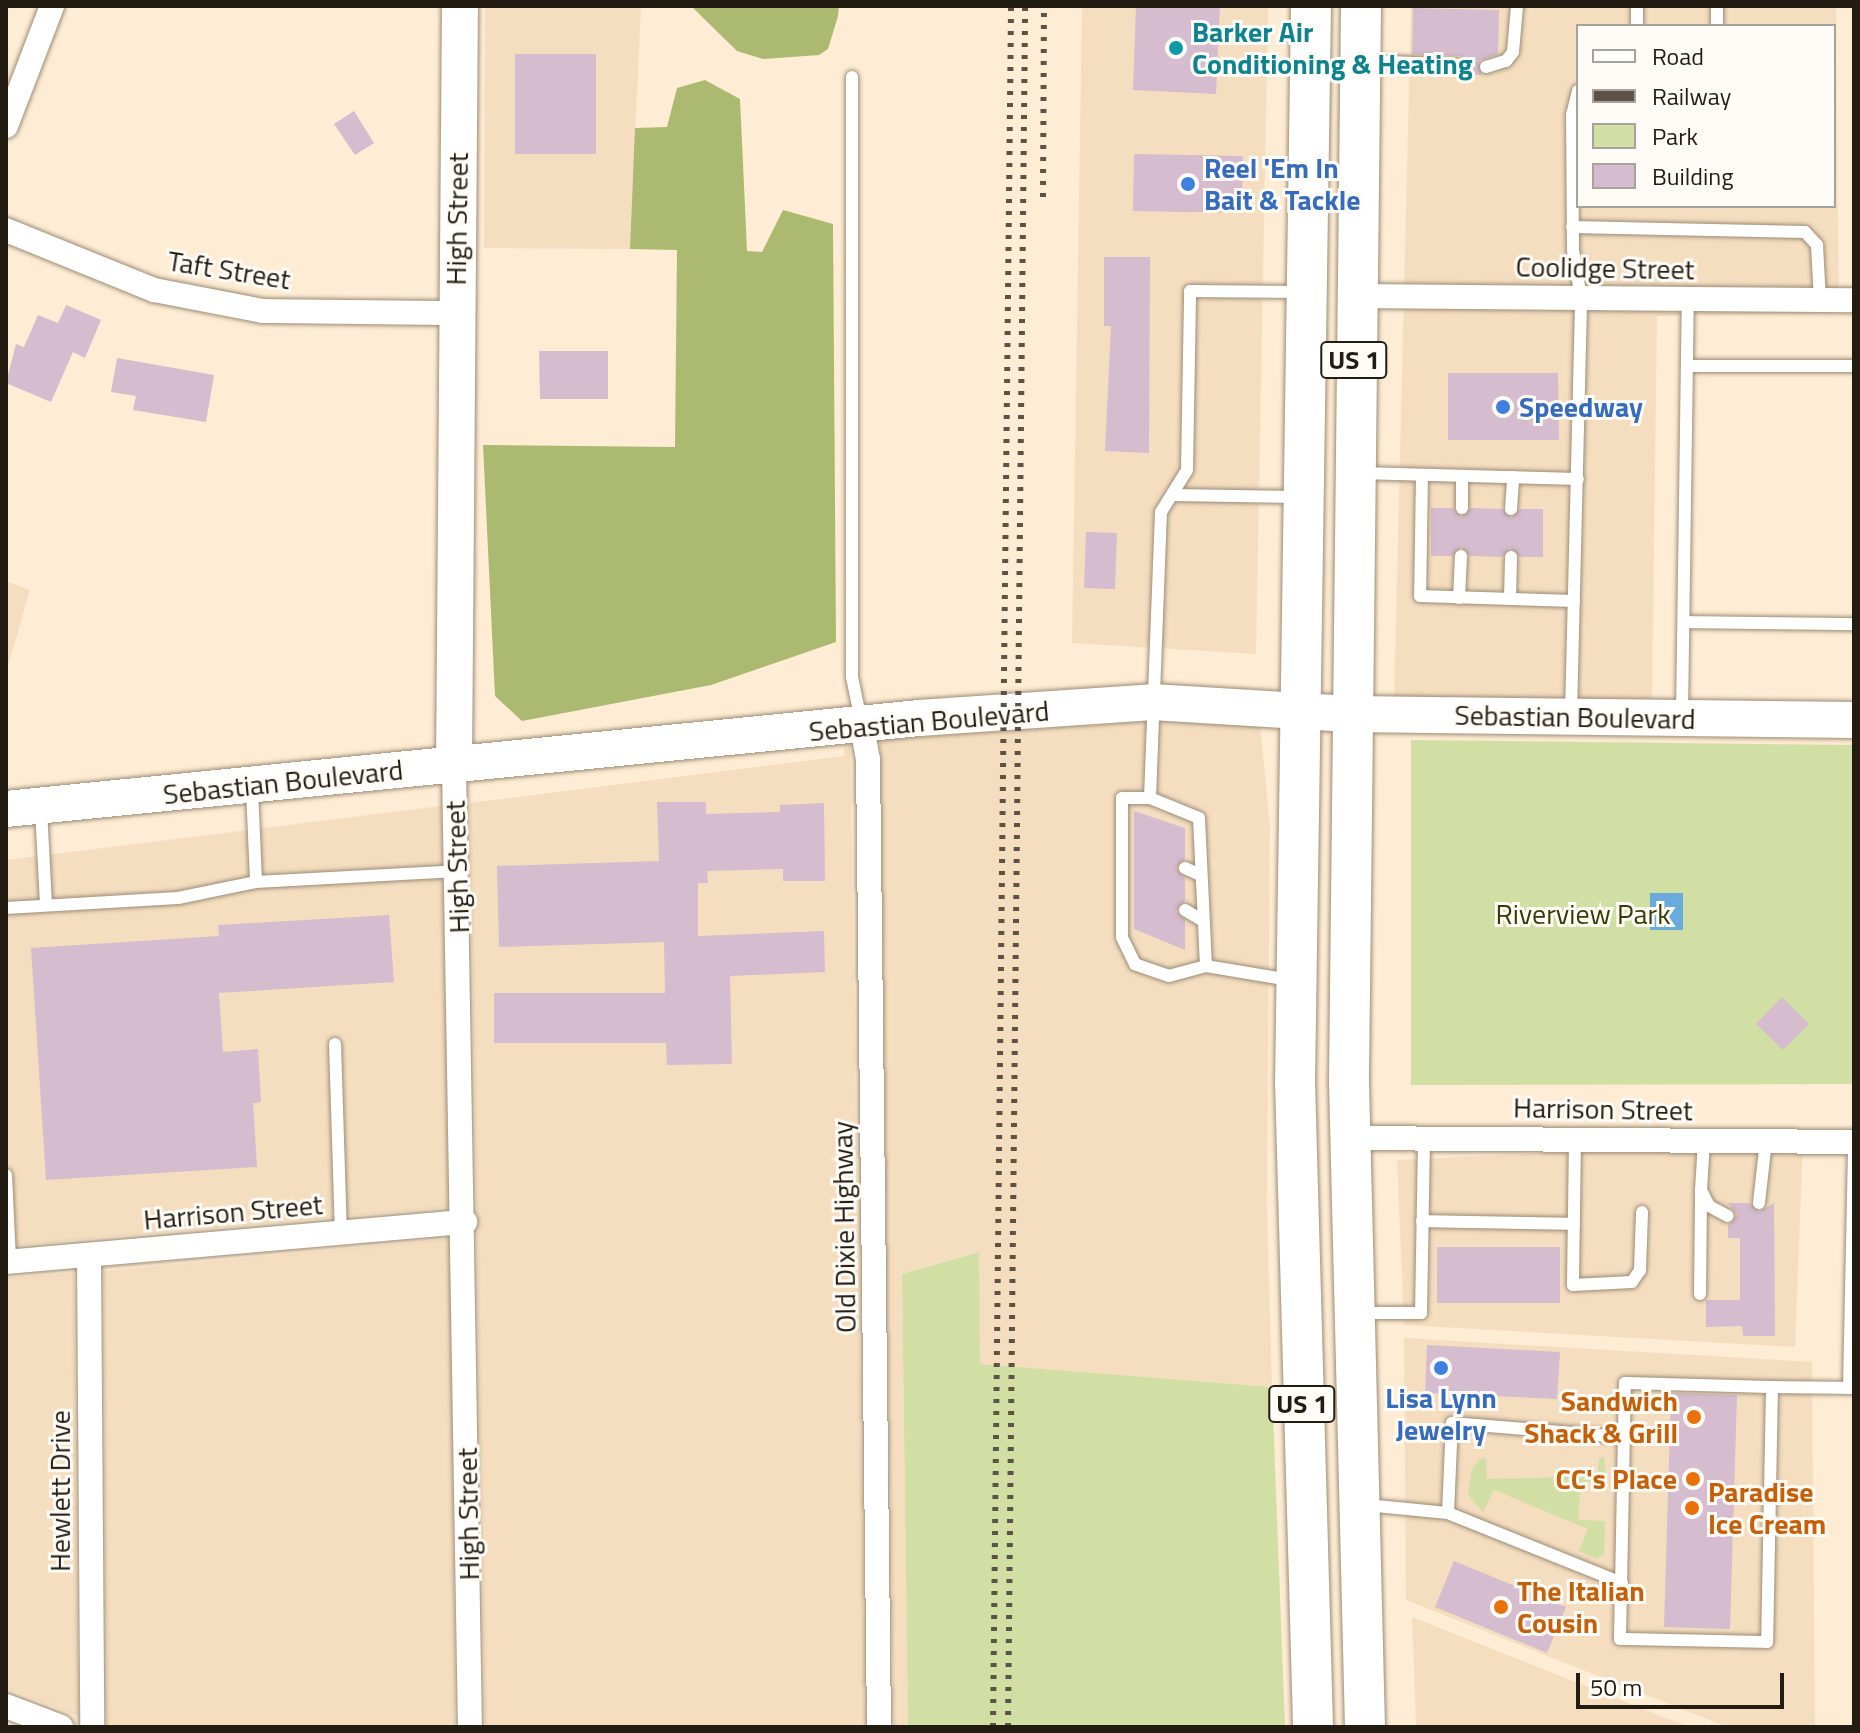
<!DOCTYPE html>
<style>
body{margin:0}
#map{position:relative;width:1860px;height:1733px;overflow:hidden;background:#feecd4;font-family:"Titillium Web",sans-serif}
div>[style]{position:absolute}
[style*='--x']{left:calc(var(--x)*1px);top:calc(var(--y)*1px);width:calc(var(--w)*1px);rotate:calc(var(--a)*1deg)}
.built>*{inset:0;background:#f5dec0}
.green>*{inset:0;background:#d1dea4}
.forest>*{inset:0;background:#abba70}
.water>*{inset:0;background:#6aabde}
.building>*{inset:0;background:#d5bcce}
.roads{filter:drop-shadow(0 0 2px #9c8c76) drop-shadow(0 0 2px #9c8c76)}
.lane>*{height:12px;margin:-6px;padding:0 6px;transform-origin:6px;border-radius:6px;background:#fff}
.street>*{height:24px;margin:-12px;padding:0 12px;transform-origin:12px;border-radius:12px;background:#fff}
.secondary>*{height:36px;margin:-18px;padding:0 18px;transform-origin:18px;border-radius:18px;background:#fff}
.primary>*{height:40px;margin:-20px;padding:0 20px;transform-origin:20px;border-radius:20px;background:#fff}
.rail>*{height:6px;margin-top:-3px;transform-origin:0;background:repeating-linear-gradient(90deg,#5c5346 0 4px,transparent 0 12px)}
.dots>*{width:22px;height:22px;translate:-50% -50%;box-sizing:border-box;border:4px solid #fffbf6;border-radius:50%}
span{translate:-50% -50%;white-space:nowrap;text-align:center;line-height:1.15;-webkit-text-stroke:6px #fffbf6;paint-order:stroke}
.shield-label span{padding:2px 6px;background:#fffbf6;border:2px solid;border-radius:6px;-webkit-text-stroke-width:0}
.shield-label{font-size:26px;color:#221c13;font-weight:700}
.culture-label{font-size:28px;color:#0d838f;font-weight:700}
.left{translate:0 -50%;text-align:left}
.shop-label{font-size:28px;color:#366cbe;font-weight:700}
.street-label{font-size:28px;color:#221c13}
.park-label{font-size:28px;color:#343d02}
.food-label{font-size:28px;color:#c56008;font-weight:700}
.right{translate:-100% -50%;text-align:right}
.frame{position:absolute;inset:0;border:8px solid #221c13;pointer-events:none}
.legend{position:absolute;left:1576px;top:24px;width:260px;height:184px;box-sizing:border-box;background:#fffbf6;border:2px solid #a7a29b;margin:0;padding:10px 14px;list-style:none;font-size:24px;color:#221c13}
.legend li{display:flex;align-items:center;gap:16px;height:40px}
.legend b{width:40px;border:2px solid #a7a29b}
.scale{position:absolute;left:1576px;top:1673px;width:208px;height:36px;box-sizing:border-box;border:4px solid #221c13;border-top:0;padding-left:10px;font-size:24px;line-height:28px;white-space:nowrap;color:#221c13;-webkit-text-stroke:6px #fffbf6;paint-order:stroke}
</style>
<div id="map">
<div class="built">
<div style="clip-path:polygon(485px 6px,641px 6px,630px 249px,484px 248px)"></div>
<div style="clip-path:polygon(1082px 6px,1268px 6px,1256px 654px,1072px 643px)"></div>
<div style="clip-path:polygon(evenodd,1411px 6px,1836px 6px,1839px 313px,1657px 316px,1652px 702px,1394px 699px,1411px 6px,1578px 26px,1834px 26px,1834px 206px,1578px 206px,1578px 26px)"></div>
<div style="clip-path:polygon(6px 581px,30px 590px,6px 673px)"></div>
<div style="clip-path:polygon(1154px 721px,1260px 723px,1270px 826px,1267px 1207px,1272px 1387px,980px 1364px,978px 1252px,902px 1274px,908px 1727px,894px 1727px,880px 740px)"></div>
<div style="clip-path:polygon(850px 743px,865px 1727px,485px 1727px,470px 803px,844px 756px,844px 744px)"></div>
<div style="clip-path:polygon(441px 806px,450px 1207px,6px 1246px,6px 860px)"></div>
<div style="clip-path:polygon(1803px 1141px,1795px 1347px,1404px 1325px,1397px 1160px)"></div>
<div style="clip-path:polygon(451px 1239px,455px 1727px,107px 1727px,104px 1271px)"></div>
<div style="clip-path:polygon(74px 1273px,78px 1716px,6px 1688px,6px 1278px)"></div>
<div style="clip-path:polygon(1404px 1338px,1812px 1362px,1815px 1727px,1727px 1727px,1406px 1600px)"></div>
<div style="clip-path:polygon(1412px 1617px,1689px 1727px,1416px 1727px)"></div>
</div>
<div class="green">
<div style="clip-path:polygon(1411px 740px,1854px 745px,1854px 1084px,1411px 1085px)"></div>
<div style="clip-path:polygon(979px 1252px,980px 1364px,1272px 1387px,1285px 1727px,908px 1727px,902px 1274px)"></div>
<div style="clip-path:polygon(1604px 1457px,1607px 1483px,1581px 1482px,1578px 1520px,1605px 1521px,1604px 1554px,1597px 1559px,1579px 1551px,1588px 1529px,1494px 1490px,1483px 1512px,1468px 1495px,1472px 1468px,1482px 1458px,1486px 1458px,1487px 1479px,1598px 1476px,1599px 1458px)"></div>
</div>
<div class="forest">
<div style="clip-path:polygon(691px 6px,839px 6px,838px 16px,828px 49px,819px 55px,763px 59px,737px 51px)"></div>
<div style="clip-path:polygon(705px 80px,740px 99px,747px 251px,762px 252px,783px 210px,833px 224px,836px 642px,711px 685px,522px 721px,495px 696px,483px 445px,675px 447px,677px 250px,630px 249px,635px 128px,667px 127px,677px 88px)"></div>
</div>
<div class="water">
<div style="clip-path:polygon(1650px 893px,1683px 893px,1683px 930px,1650px 930px)"></div>
</div>
<div class="building">
<div style="clip-path:polygon(1136px 6px,1220px 6px,1216px 94px,1133px 90px)"></div>
<div style="clip-path:polygon(1413px 8px,1499px 10px,1498px 54px,1479px 61px,1482px 75px,1459px 74px,1468px 66px,1460px 56px,1412px 54px)"></div>
<div style="clip-path:polygon(515px 54px,596px 54px,596px 154px,515px 154px)"></div>
<div style="clip-path:polygon(354px 111px,374px 143px,355px 155px,334px 124px)"></div>
<div style="clip-path:polygon(1134px 154px,1243px 156px,1242px 213px,1133px 211px)"></div>
<div style="clip-path:polygon(1104px 257px,1150px 257px,1149px 453px,1105px 451px,1111px 326px,1104px 326px)"></div>
<div style="clip-path:polygon(66px 305px,101px 320px,85px 358px,73px 352px,51px 402px,6px 383px,16px 344px,24px 347px,38px 315px,58px 323px)"></div>
<div style="clip-path:polygon(539px 351px,608px 351px,608px 399px,540px 399px)"></div>
<div style="clip-path:polygon(117px 358px,214px 375px,206px 422px,133px 410px,136px 396px,111px 392px)"></div>
<div style="clip-path:polygon(1448px 373px,1558px 373px,1559px 440px,1448px 440px)"></div>
<div style="clip-path:polygon(1431px 508px,1453px 508px,1461px 517px,1471px 508px,1502px 509px,1511px 518px,1520px 509px,1543px 509px,1543px 557px,1520px 557px,1510px 548px,1502px 557px,1470px 556px,1461px 547px,1452px 556px,1431px 556px)"></div>
<div style="clip-path:polygon(1086px 532px,1117px 533px,1115px 589px,1084px 588px)"></div>
<div style="clip-path:polygon(657px 802px,706px 802px,706px 814px,780px 812px,780px 805px,824px 803px,825px 881px,783px 881px,783px 869px,707px 871px,708px 883px,698px 883px,698px 936px,824px 931px,825px 972px,730px 976px,732px 1064px,667px 1065px,666px 1043px,494px 1043px,494px 993px,665px 993px,664px 942px,499px 947px,497px 866px,659px 861px)"></div>
<div style="clip-path:polygon(1134px 811px,1185px 828px,1185px 859px,1176px 868px,1185px 878px,1185px 901px,1176px 911px,1185px 920px,1185px 950px,1134px 929px)"></div>
<div style="clip-path:polygon(389px 915px,394px 982px,219px 993px,223px 1052px,258px 1049px,261px 1102px,253px 1103px,257px 1167px,46px 1180px,31px 948px,219px 936px,218px 925px)"></div>
<div style="clip-path:polygon(1782px 997px,1809px 1024px,1783px 1050px,1756px 1024px)"></div>
<div style="clip-path:polygon(1728px 1203px,1750px 1203px,1759px 1212px,1774px 1203px,1775px 1336px,1743px 1336px,1742px 1326px,1706px 1327px,1706px 1300px,1740px 1300px,1740px 1238px,1728px 1238px,1728px 1225px,1737px 1215px)"></div>
<div style="clip-path:polygon(1437px 1247px,1560px 1247px,1560px 1303px,1437px 1303px)"></div>
<div style="clip-path:polygon(1427px 1345px,1560px 1352px,1557px 1399px,1425px 1393px)"></div>
<div style="clip-path:polygon(1671px 1393px,1737px 1395px,1730px 1629px,1664px 1627px)"></div>
<div style="clip-path:polygon(1454px 1561px,1566px 1607px,1547px 1653px,1435px 1607px)"></div>
</div>
<div class="roads">
<div class="lane">
<div style="--x:1637;--y:26;--w:20;--a:-90"></div>
<div style="--x:1717;--y:26;--w:20;--a:-90"></div>
<div style="--x:1366;--y:61;--w:93;--a:2.5"></div>
<div style="--x:1486;--y:67;--w:21;--a:-17"></div>
<div style="--x:1506;--y:61;--w:11;--a:-52"></div>
<div style="--x:1513;--y:52;--w:46;--a:-85"></div>
<div style="--x:852;--y:77;--w:600;--a:90"></div>
<div style="--x:852;--y:677;--w:45;--a:78.4"></div>
<div style="--x:1572;--y:227;--w:233;--a:1.2"></div>
<div style="--x:1805;--y:232;--w:18;--a:47"></div>
<div style="--x:1817;--y:245;--w:55;--a:86.9"></div>
<div style="--x:1687;--y:366;--w:167;--a:0"></div>
<div style="--x:1360;--y:473;--w:218;--a:1.6"></div>
<div style="--x:1422;--y:475;--w:121;--a:90.9"></div>
<div style="--x:1420;--y:596;--w:154;--a:1.9"></div>
<div style="--x:1172;--y:495;--w:125;--a:0.9"></div>
<div style="--x:1462;--y:508;--w:32;--a:-90"></div>
<div style="--x:1511;--y:509;--w:32;--a:-86"></div>
<div style="--x:1459;--y:598;--w:42;--a:-87.3"></div>
<div style="--x:1510;--y:599;--w:42;--a:-88.6"></div>
<div style="--x:1685;--y:622;--w:169;--a:0.7"></div>
<div style="--x:1571;--y:714;--w:416;--a:-88.6"></div>
<div style="--x:1581;--y:298;--w:49;--a:-99.5"></div>
<div style="--x:1573;--y:250;--w:135;--a:-90.4"></div>
<div style="--x:1572;--y:115;--w:25;--a:-76"></div>
<div style="--x:1682;--y:715;--w:416;--a:-89.2"></div>
<div style="--x:252;--y:789;--w:93;--a:87.5"></div>
<div style="--x:1150;--y:798;--w:53;--a:22.2"></div>
<div style="--x:1199;--y:818;--w:148;--a:87.3"></div>
<div style="--x:1206;--y:966;--w:38;--a:165"></div>
<div style="--x:1169;--y:976;--w:36;--a:-161"></div>
<div style="--x:1135;--y:964;--w:30;--a:-116"></div>
<div style="--x:1122;--y:937;--w:139;--a:-90"></div>
<div style="--x:1122;--y:798;--w:28;--a:0"></div>
<div style="--x:1150;--y:798;--w:286;--a:-87.8"></div>
<div style="--x:1161;--y:512;--w:49;--a:-58.2"></div>
<div style="--x:1187;--y:470;--w:179;--a:-89"></div>
<div style="--x:1190;--y:291;--w:111;--a:0.5"></div>
<div style="--x:41;--y:809;--w:96;--a:87"></div>
<div style="--x:1185;--y:868;--w:17;--a:24"></div>
<div style="--x:6;--y:908;--w:172;--a:-3.3"></div>
<div style="--x:178;--y:898;--w:80;--a:-11.6"></div>
<div style="--x:256;--y:882;--w:201;--a:-3.1"></div>
<div style="--x:1185;--y:910;--w:21;--a:31"></div>
<div style="--x:1206;--y:966;--w:85;--a:9.5"></div>
<div style="--x:335;--y:1044;--w:189;--a:88.2"></div>
<div style="--x:1575;--y:1139;--w:146;--a:90.8"></div>
<div style="--x:1573;--y:1285;--w:59;--a:-2.9"></div>
<div style="--x:1632;--y:1282;--w:14;--a:-56"></div>
<div style="--x:1640;--y:1270;--w:58;--a:-88"></div>
<div style="--x:1704;--y:1140;--w:50;--a:93.4"></div>
<div style="--x:1701;--y:1190;--w:18;--a:63"></div>
<div style="--x:1709;--y:1206;--w:21;--a:28"></div>
<div style="--x:6;--y:1175;--w:86;--a:87.3"></div>
<div style="--x:1759;--y:1203;--w:62;--a:-83.6"></div>
<div style="--x:1422;--y:1221;--w:152;--a:1.1"></div>
<div style="--x:1700;--y:1294;--w:104;--a:-89.4"></div>
<div style="--x:1358;--y:1313;--w:63;--a:0"></div>
<div style="--x:1421;--y:1313;--w:176;--a:-89"></div>
<div style="--x:1625;--y:1383;--w:147;--a:1.6"></div>
<div style="--x:1772;--y:1387;--w:255;--a:91.1"></div>
<div style="--x:1767;--y:1642;--w:147;--a:-178.8"></div>
<div style="--x:1620;--y:1639;--w:256;--a:-88.9"></div>
<div style="--x:1772;--y:1387;--w:82;--a:0.7"></div>
<div style="--x:1849;--y:1388;--w:234;--a:-88.8"></div>
<div style="--x:1366;--y:1505;--w:82;--a:5.6"></div>
<div style="--x:1622;--y:1583;--w:188;--a:-158.1"></div>
<div style="--x:1448;--y:1513;--w:90;--a:-87.5"></div>
<div style="--x:1452;--y:1423;--w:173;--a:4.7"></div>
</div>
<div class="street">
<div style="--x:6;--y:126;--w:129;--a:-69"></div>
<div style="--x:6;--y:230;--w:160;--a:22.1"></div>
<div style="--x:154;--y:290;--w:111;--a:10.9"></div>
<div style="--x:263;--y:311;--w:192;--a:0.6"></div>
<div style="--x:1355;--y:296;--w:499;--a:0.5"></div>
<div style="--x:862;--y:726;--w:34;--a:80"></div>
<div style="--x:868;--y:759;--w:968;--a:89.35"></div>
<div style="--x:454;--y:766;--w:961;--a:89.05"></div>
<div style="--x:1350;--y:1138;--w:504;--a:0.45"></div>
<div style="--x:89;--y:1256;--w:471;--a:89.6"></div>
<div style="--x:6;--y:1262;--w:461;--a:-5"></div>
<div style="--x:6;--y:1706;--w:59;--a:20.9"></div>
</div>
<div class="secondary">
<div style="--x:454;--y:766;--w:760;--a:-89.55"></div>
<div style="--x:6;--y:809;--w:918;--a:-5.69"></div>
<div style="--x:919;--y:718;--w:234;--a:-3.9"></div>
<div style="--x:1152;--y:702;--w:198;--a:3.5"></div>
<div style="--x:1350;--y:714;--w:504;--a:0.68"></div>
</div>
<div class="primary">
<div style="--x:1311;--y:6;--w:1075;--a:90.85"></div>
<div style="--x:1295;--y:1081;--w:646;--a:88.4"></div>
<div style="--x:1361;--y:6;--w:1076;--a:90.64"></div>
<div style="--x:1349;--y:1082;--w:645;--a:88.58"></div>
</div>
</div>
<div class="rail">
<div style="--x:1043;--y:197;--w:191;--a:-89.7"></div>
<div style="--x:993;--y:1727;--w:1721;--a:-89.4"></div>
<div style="--x:1008;--y:1727;--w:1721;--a:-89.43"></div>
</div>
<div class="dots">
<div style="left:1176px;top:48px;background:#0f9aa8"></div>
<div style="left:1188px;top:184px;background:#3f7fe0"></div>
<div style="left:1503px;top:407px;background:#3f7fe0"></div>
<div style="left:1441px;top:1368px;background:#3f7fe0"></div>
<div style="left:1694px;top:1417px;background:#e8710a"></div>
<div style="left:1693px;top:1479px;background:#e8710a"></div>
<div style="left:1692px;top:1508px;background:#e8710a"></div>
<div style="left:1501px;top:1607px;background:#e8710a"></div>
</div>
<div class="shield-label">
<span style="left:1354px;top:360px">US 1</span>
<span style="left:1302px;top:1404px">US 1</span>
</div>
<div class="culture-label">
<span class="left" style="left:1192px;top:48px">Barker Air<br>Conditioning &amp; Heating</span>
</div>
<div class="shop-label">
<span class="left" style="left:1204px;top:184px">Reel 'Em In<br>Bait &amp; Tackle</span>
<span class="left" style="left:1519px;top:407px">Speedway</span>
<span style="left:1441px;top:1414px">Lisa Lynn<br>Jewelry</span>
</div>
<div class="street-label">
<span style="left:457px;top:219px;rotate:-89deg">High Street</span>
<span style="left:1605px;top:268px;rotate:1deg">Coolidge Street</span>
<span style="left:229px;top:270px;rotate:9deg">Taft Street</span>
<span style="left:1575px;top:717px;rotate:1deg">Sebastian Boulevard</span>
<span style="left:929px;top:721px;rotate:-5deg">Sebastian Boulevard</span>
<span style="left:283px;top:782px;rotate:-6deg">Sebastian Boulevard</span>
<span style="left:457px;top:867px;rotate:-92deg">High Street</span>
<span style="left:1603px;top:1109px;rotate:1deg">Harrison Street</span>
<span style="left:233px;top:1212px;rotate:-5deg">Harrison Street</span>
<span style="left:844px;top:1227px;rotate:-91deg">Old Dixie Highway</span>
<span style="left:60px;top:1491px;rotate:-90deg">Hewlett Drive</span>
<span style="left:468px;top:1514px;rotate:-91deg">High Street</span>
</div>
<div class="park-label">
<span style="left:1583px;top:914px">Riverview Park</span>
</div>
<div class="food-label">
<span class="right" style="left:1678px;top:1417px">Sandwich<br>Shack &amp; Grill</span>
<span class="right" style="left:1677px;top:1479px">CC's Place</span>
<span class="left" style="left:1708px;top:1508px">Paradise<br>Ice Cream</span>
<span class="left" style="left:1517px;top:1607px">The Italian<br>Cousin</span>
</div>
<div class="frame"></div>
<ul class="legend">
<li><b style="height:10px;background:#fff"></b>Road</li>
<li><b style="height:10px;background:#5c5346"></b>Railway</li>
<li><b style="height:22px;background:#d1dea4"></b>Park</li>
<li><b style="height:22px;background:#d5bcce"></b>Building</li>
</ul>
<div class="scale">50 m</div>
</div>
